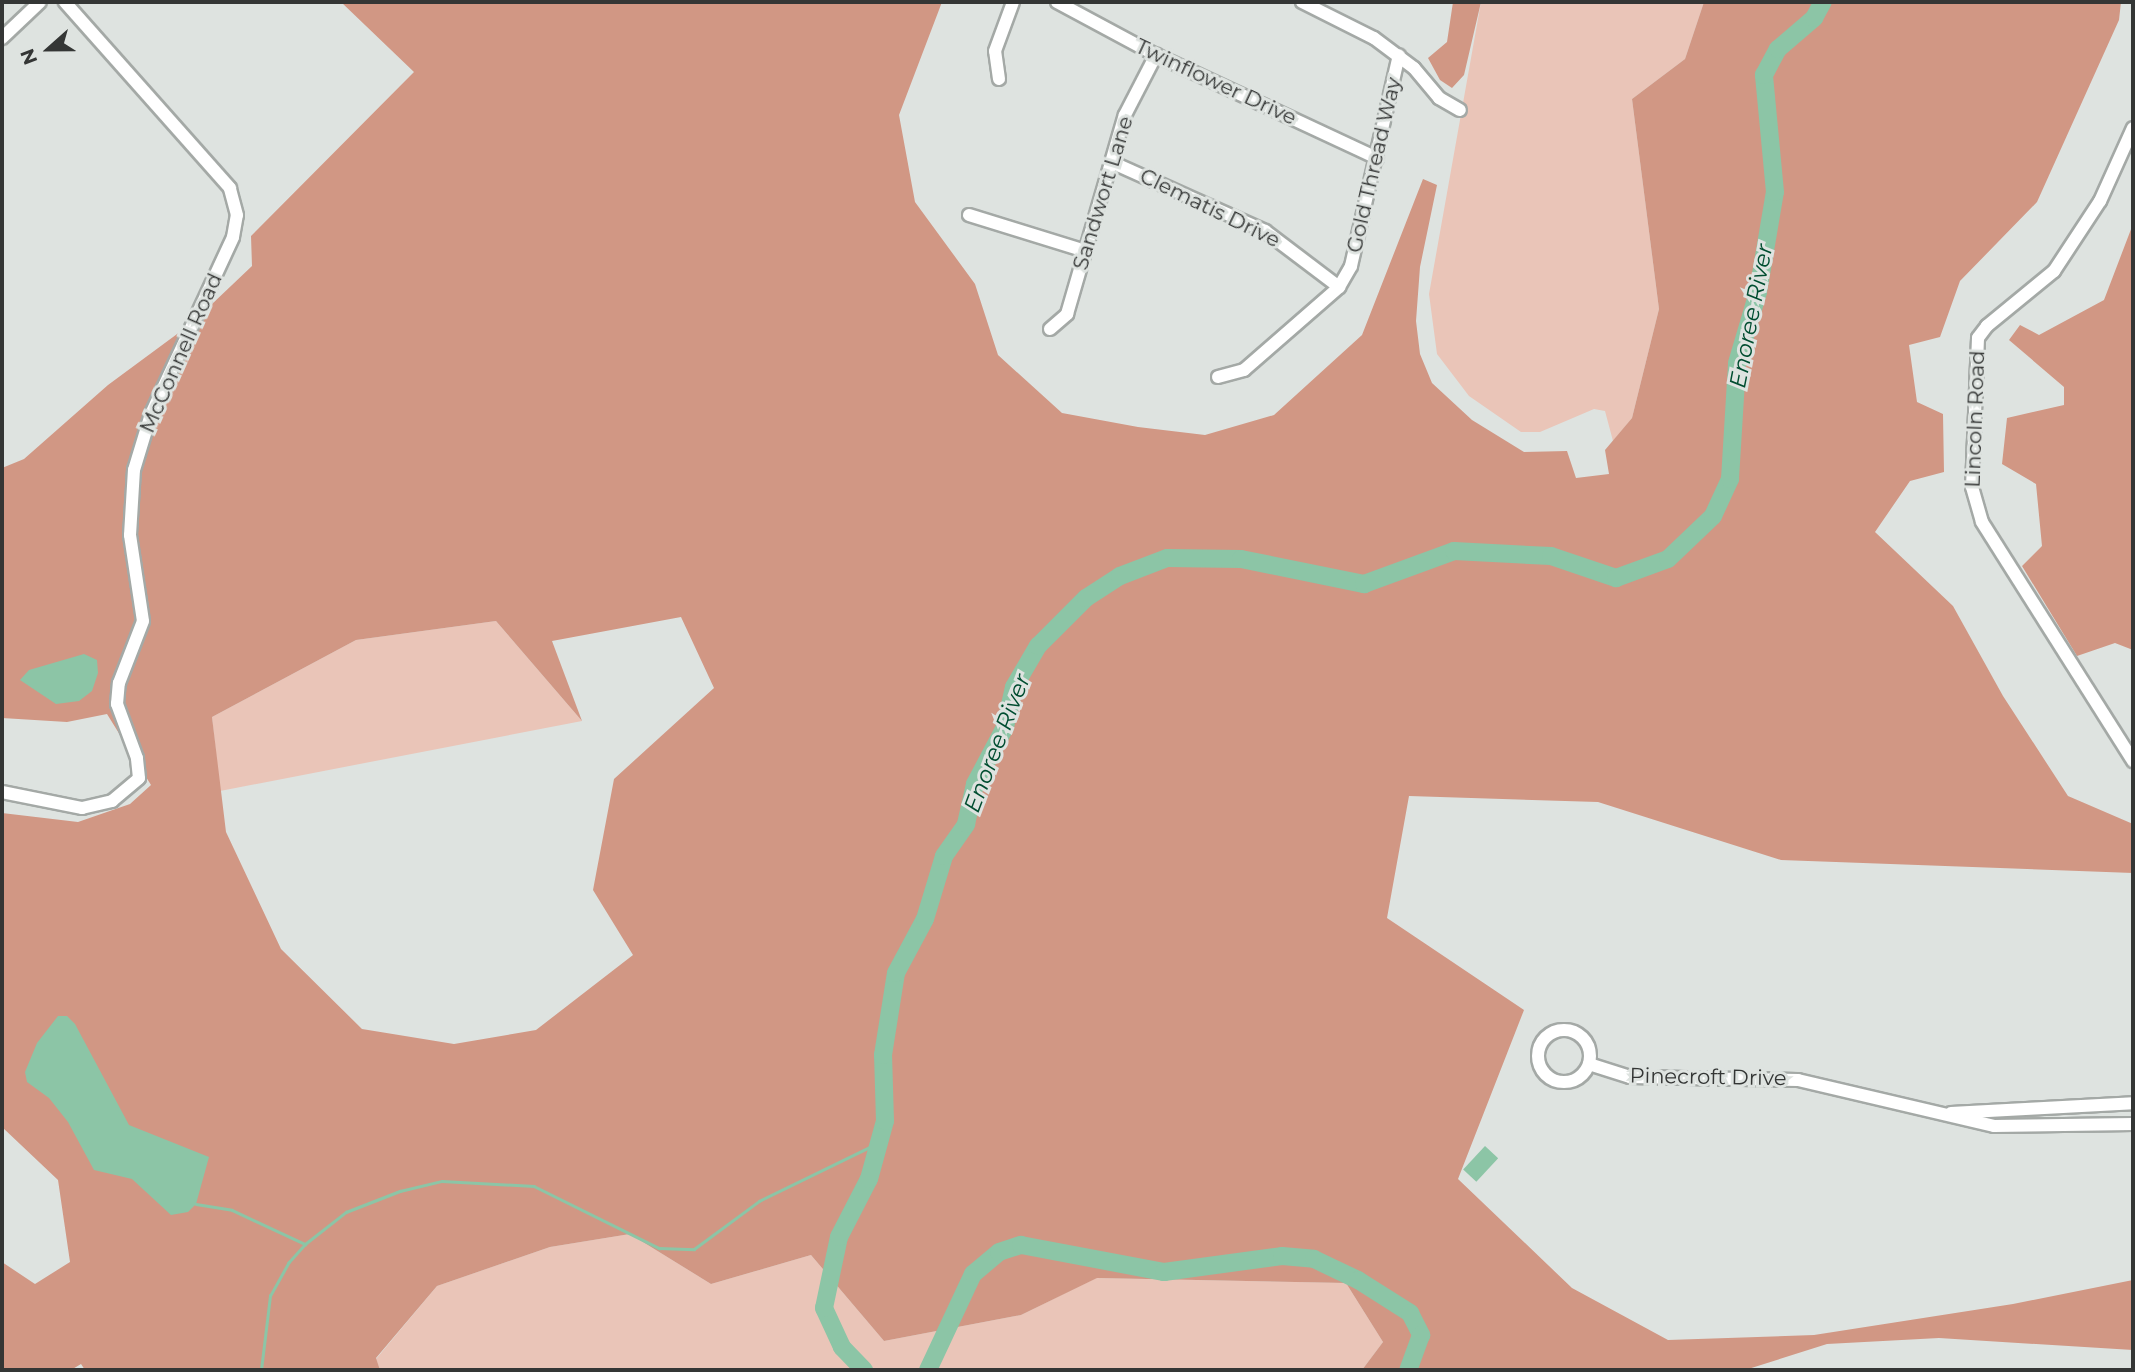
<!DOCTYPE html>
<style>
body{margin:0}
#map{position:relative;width:2135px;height:1372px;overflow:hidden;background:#dee3e0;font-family:Montserrat,sans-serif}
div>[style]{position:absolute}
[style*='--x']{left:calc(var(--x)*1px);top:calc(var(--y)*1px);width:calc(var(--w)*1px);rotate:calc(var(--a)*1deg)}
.green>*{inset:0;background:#eac5b8}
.forest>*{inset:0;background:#d19784}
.water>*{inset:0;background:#8cc5a6;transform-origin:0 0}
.stream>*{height:2.5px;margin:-1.25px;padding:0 1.25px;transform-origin:1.25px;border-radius:1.25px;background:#8cc5a6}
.river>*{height:18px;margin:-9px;padding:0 9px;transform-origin:9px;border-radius:9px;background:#8cc5a6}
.roads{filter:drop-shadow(2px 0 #a4a9a6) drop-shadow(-2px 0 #a4a9a6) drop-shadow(0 2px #a4a9a6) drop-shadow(0 -2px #a4a9a6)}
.minor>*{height:12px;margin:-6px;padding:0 6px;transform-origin:6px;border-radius:6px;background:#fff}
.minor>.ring{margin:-6px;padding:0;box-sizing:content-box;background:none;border:12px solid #fff;border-radius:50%}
span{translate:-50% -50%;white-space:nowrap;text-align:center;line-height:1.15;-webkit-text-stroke:6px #dee3e0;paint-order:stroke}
.street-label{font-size:21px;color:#343635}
.water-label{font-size:23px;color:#004d30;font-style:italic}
.frame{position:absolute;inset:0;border:4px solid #343635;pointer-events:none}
.north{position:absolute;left:14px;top:14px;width:70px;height:70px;-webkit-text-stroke:5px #dee3e0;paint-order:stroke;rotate:249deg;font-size:19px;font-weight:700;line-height:28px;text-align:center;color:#343635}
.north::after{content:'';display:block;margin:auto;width:24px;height:32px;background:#343635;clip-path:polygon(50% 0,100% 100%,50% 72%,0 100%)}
</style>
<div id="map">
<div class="green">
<div style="clip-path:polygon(1481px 2px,1704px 2px,1685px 59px,1632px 99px,1659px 309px,1632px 418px,1613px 441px,1605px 411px,1594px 409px,1540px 432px,1521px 432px,1469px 396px,1437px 354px,1429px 294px)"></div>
<div style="clip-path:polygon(496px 621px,582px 721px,220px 791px,212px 717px,356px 640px)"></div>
<div style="clip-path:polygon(630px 1234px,711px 1284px,811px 1255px,884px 1341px,1021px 1315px,1096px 1278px,1346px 1283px,1383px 1342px,1362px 1370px,380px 1370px,376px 1359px,437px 1286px,550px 1247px)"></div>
</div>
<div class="forest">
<div style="clip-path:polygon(evenodd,341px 2px,942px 2px,899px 115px,915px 202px,975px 284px,998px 355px,1062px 413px,1138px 427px,1205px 435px,1274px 415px,1362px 335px,1423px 179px,1437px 185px,1420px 267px,1416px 321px,1420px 354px,1432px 383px,1472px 420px,1524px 452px,1567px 451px,1576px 478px,1609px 474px,1605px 450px,1632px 418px,1659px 309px,1632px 99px,1685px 59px,1704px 2px,2121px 2px,2119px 20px,2037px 202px,1960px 281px,1940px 337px,1909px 345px,1917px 402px,1943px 414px,1944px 472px,1910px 481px,1875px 532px,1953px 606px,2003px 696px,2068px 796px,2133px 824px,2133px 873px,1781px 860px,1598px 802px,1409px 796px,1387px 918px,1524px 1010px,1458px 1179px,1572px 1288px,1668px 1340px,1814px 1335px,2013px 1304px,2133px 1280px,2133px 1350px,1939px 1338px,1827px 1344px,1745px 1370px,1362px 1370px,1383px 1342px,1346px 1283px,1097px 1278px,1021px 1315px,884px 1341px,811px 1255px,711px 1284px,630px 1234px,550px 1247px,437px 1286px,376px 1358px,380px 1370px,85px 1370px,81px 1364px,71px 1370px,2px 1370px,2px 1262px,35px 1284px,70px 1262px,58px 1180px,2px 1127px,2px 813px,78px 822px,130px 804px,151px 785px,107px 714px,67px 722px,2px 718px,2px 468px,24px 459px,108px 385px,192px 323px,252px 266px,251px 236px,414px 72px,341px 2px,681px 617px,714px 688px,614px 779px,593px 890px,633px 955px,536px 1030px,454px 1044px,362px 1029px,281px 949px,226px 832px,212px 717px,356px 640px,496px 621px,582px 721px,552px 641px,681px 617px)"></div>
<div style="clip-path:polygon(1453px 2px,1481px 2px,1464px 75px,1452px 88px,1440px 80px,1428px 58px,1447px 42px)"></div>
<div style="clip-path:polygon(2133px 224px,2133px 650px,2115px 643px,2077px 656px,2022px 566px,2042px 546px,2036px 484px,2002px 464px,2007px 418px,2064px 405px,2064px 387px,2009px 340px,2020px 325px,2039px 335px,2104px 300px)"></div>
</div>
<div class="water">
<div style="clip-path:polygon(84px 654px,97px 660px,98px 673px,92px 691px,79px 701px,56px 704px,20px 680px,29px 670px)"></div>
<div style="clip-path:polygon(58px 1016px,67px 1016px,75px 1024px,129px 1125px,209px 1157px,196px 1204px,188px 1212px,171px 1215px,132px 1179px,94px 1170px,68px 1122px,49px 1098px,27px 1082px,25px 1072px,37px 1043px)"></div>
<div style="left:1485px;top:1146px;width:18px;height:32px;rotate:43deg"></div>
</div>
<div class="stream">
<div style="--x:196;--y:1204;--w:36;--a:9"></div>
<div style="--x:232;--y:1210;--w:81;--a:25"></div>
<div style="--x:261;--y:1370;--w:75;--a:-83.1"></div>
<div style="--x:270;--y:1296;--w:38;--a:-61"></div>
<div style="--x:288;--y:1263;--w:25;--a:-48"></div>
<div style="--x:305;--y:1244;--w:52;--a:-38"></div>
<div style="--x:346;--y:1212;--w:58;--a:-21.3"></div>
<div style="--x:400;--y:1191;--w:43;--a:-13.4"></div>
<div style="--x:442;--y:1181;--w:92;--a:3.1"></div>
<div style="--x:534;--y:1186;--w:140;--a:26.4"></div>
<div style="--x:659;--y:1248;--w:35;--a:2"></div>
<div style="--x:694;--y:1249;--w:81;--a:-36.4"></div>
<div style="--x:759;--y:1201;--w:135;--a:-26"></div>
</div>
<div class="river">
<div style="--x:864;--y:1370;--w:32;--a:-134"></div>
<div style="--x:842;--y:1347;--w:43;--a:-114.8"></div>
<div style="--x:824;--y:1308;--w:73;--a:-78.1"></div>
<div style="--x:839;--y:1237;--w:65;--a:-62.7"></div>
<div style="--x:869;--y:1179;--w:60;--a:-74.6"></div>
<div style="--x:885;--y:1121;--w:66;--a:-91.7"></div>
<div style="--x:883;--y:1055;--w:83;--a:-81"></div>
<div style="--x:896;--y:973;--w:61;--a:-61.8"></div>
<div style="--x:925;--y:919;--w:66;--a:-73.2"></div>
<div style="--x:944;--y:856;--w:39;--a:-55"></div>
<div style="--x:966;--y:824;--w:41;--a:-77.3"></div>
<div style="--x:975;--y:784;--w:64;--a:-62.2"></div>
<div style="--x:1005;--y:727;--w:41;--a:-77.3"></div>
<div style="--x:1014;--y:687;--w:48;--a:-59.7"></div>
<div style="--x:1038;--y:646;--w:68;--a:-45"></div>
<div style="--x:1086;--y:598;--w:40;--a:-32.9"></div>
<div style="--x:1120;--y:576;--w:50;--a:-21"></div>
<div style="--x:1167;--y:558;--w:74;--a:0.8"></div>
<div style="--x:1241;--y:559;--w:126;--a:11.5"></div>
<div style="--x:1364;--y:584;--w:96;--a:-20.1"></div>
<div style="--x:1454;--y:551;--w:97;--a:3"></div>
<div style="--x:1551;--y:556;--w:69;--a:18.7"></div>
<div style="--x:1616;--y:578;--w:55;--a:-20.1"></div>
<div style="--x:1668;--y:559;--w:62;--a:-43.7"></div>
<div style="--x:1713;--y:516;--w:41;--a:-65.3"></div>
<div style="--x:1730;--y:479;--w:116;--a:-86.5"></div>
<div style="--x:1737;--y:363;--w:74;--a:-73.5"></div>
<div style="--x:1758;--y:292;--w:101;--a:-80.4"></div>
<div style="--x:1775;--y:192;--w:118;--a:-95.4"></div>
<div style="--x:1764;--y:75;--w:30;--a:-62"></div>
<div style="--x:1778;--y:49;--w:48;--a:-40.7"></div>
<div style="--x:1814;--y:18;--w:18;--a:-61"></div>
<div style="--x:928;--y:1370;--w:106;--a:-64.9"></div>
<div style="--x:973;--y:1274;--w:34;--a:-40"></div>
<div style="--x:999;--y:1252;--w:23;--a:-18"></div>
<div style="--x:1021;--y:1245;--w:146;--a:10.7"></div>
<div style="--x:1164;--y:1272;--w:119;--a:-7.7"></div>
<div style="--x:1282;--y:1256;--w:32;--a:5"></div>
<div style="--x:1314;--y:1259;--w:49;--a:25.5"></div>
<div style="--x:1358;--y:1280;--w:62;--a:32.4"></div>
<div style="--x:1410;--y:1313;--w:25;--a:63"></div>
<div style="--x:1421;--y:1335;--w:37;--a:110"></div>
</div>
<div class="roads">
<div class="minor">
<div style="--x:1057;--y:2;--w:112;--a:28.2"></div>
<div style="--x:1156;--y:55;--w:244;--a:25"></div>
<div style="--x:1302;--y:2;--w:80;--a:26.6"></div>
<div style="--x:1374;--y:38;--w:50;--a:36.9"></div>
<div style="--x:1414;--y:68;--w:39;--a:50"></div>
<div style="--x:1439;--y:98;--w:24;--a:30"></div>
<div style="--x:2;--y:38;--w:52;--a:-43.5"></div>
<div style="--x:999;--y:79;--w:28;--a:-98"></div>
<div style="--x:995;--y:51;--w:52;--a:-69.8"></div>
<div style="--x:2133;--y:128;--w:80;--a:114.3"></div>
<div style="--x:2100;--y:201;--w:84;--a:123.3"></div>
<div style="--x:2054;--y:271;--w:87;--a:140.6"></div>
<div style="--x:1987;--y:326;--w:15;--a:127"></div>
<div style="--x:1978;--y:338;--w:149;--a:92.3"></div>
<div style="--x:1972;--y:487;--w:36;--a:74"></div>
<div style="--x:1982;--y:522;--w:283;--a:57.7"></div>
<div style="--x:1111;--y:162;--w:169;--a:24.1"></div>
<div style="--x:1265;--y:231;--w:93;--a:37.1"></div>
<div style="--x:969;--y:215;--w:121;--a:17.2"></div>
<div style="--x:1050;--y:329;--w:23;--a:-41"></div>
<div style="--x:1067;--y:314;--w:207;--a:-73.8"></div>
<div style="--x:1125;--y:115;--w:68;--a:-62.7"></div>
<div style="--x:1218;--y:377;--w:27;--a:-15"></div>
<div style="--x:1244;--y:370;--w:126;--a:-41.1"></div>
<div style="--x:1339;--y:287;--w:24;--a:-60"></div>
<div style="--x:1351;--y:266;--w:216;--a:-77.2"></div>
<div style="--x:2;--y:792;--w:82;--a:11.3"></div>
<div style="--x:82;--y:808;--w:31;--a:-13"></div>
<div style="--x:112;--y:801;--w:35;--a:-40"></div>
<div style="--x:139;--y:778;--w:20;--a:-96"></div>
<div style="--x:137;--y:758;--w:58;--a:-110.3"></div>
<div style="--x:117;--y:704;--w:21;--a:-85"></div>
<div style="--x:119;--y:683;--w:66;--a:-68.8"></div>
<div style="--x:143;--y:621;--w:87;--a:-98.6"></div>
<div style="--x:130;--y:535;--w:65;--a:-86.5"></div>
<div style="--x:134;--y:470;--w:59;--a:-73.1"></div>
<div style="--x:151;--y:414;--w:195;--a:-65.1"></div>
<div style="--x:233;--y:237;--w:22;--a:-80"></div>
<div style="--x:237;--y:215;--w:28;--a:-105"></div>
<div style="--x:230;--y:188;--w:249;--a:-131.6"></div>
<div class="ring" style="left:1538px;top:1030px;width:40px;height:40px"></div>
<div style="--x:1589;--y:1064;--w:43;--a:17.6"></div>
<div style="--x:1630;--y:1077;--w:168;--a:1"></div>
<div style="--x:1798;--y:1080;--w:201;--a:13.2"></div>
<div style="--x:1994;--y:1126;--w:139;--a:-0.8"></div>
<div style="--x:1951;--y:1113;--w:182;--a:-3.1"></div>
</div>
</div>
<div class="street-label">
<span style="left:1216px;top:82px;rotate:25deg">Twinflower Drive</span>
<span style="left:1374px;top:165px;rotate:-77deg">Gold Thread Way</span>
<span style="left:1103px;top:193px;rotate:-73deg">Sandwort Lane</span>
<span style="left:1210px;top:208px;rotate:26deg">Clematis Drive</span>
<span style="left:181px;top:353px;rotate:-66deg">McConnell Road</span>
<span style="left:1975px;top:419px;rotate:-88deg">Lincoln Road</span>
<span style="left:1708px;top:1077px;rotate:1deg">Pinecroft Drive</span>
</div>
<div class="water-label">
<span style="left:1751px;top:316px;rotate:-79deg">Enoree River</span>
<span style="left:997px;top:743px;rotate:-69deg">Enoree River</span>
</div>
<div class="frame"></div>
<div class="north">N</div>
</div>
